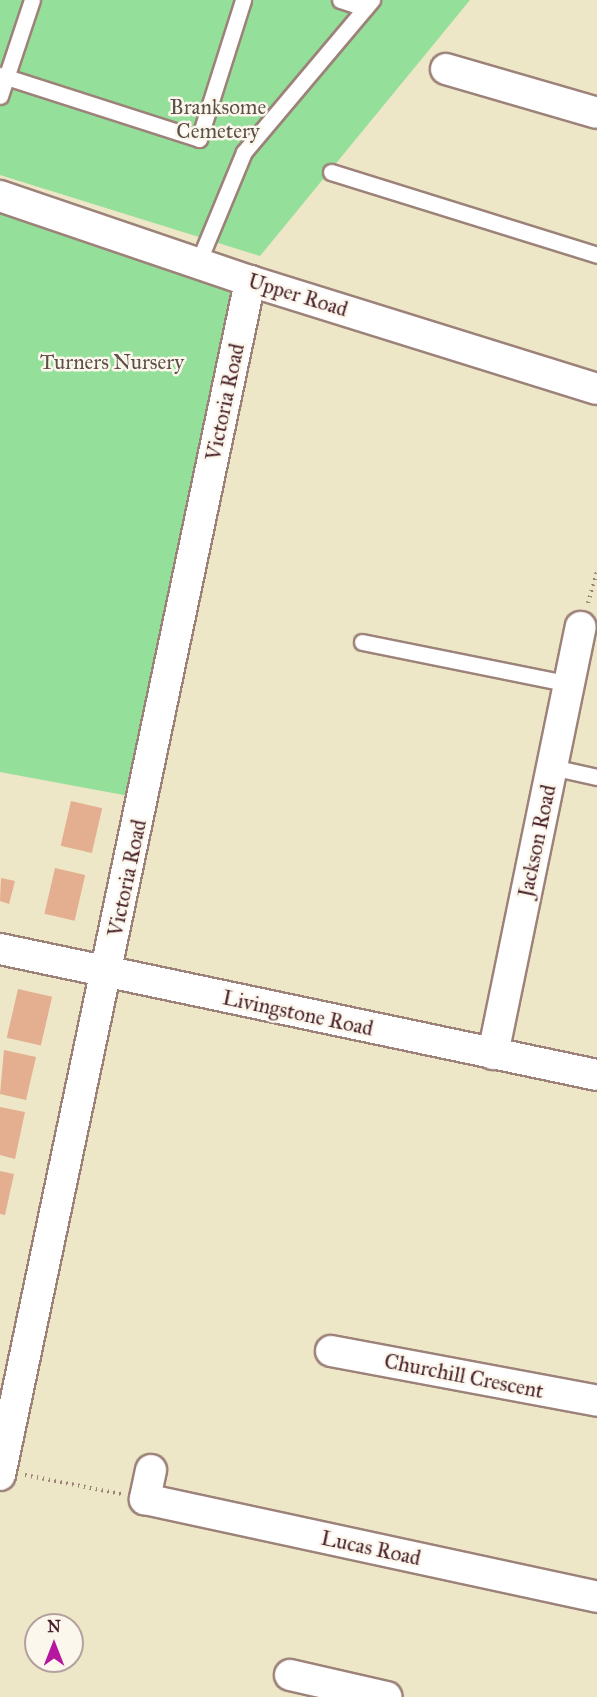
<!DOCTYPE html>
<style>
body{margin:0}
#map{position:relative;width:597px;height:1697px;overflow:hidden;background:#ede6c7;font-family:"IM FELL Great Primer",serif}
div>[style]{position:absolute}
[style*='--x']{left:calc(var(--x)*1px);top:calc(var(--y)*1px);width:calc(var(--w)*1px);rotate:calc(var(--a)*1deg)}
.green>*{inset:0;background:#94df9a}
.building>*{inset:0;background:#e3af90;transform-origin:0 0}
.path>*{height:4px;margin-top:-2px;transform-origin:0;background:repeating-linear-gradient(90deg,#9c8279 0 1.5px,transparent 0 6px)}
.roads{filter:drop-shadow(2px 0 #9c8279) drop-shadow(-2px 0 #9c8279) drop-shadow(0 2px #9c8279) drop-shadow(0 -2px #9c8279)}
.lane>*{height:15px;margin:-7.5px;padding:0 7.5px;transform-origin:7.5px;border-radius:7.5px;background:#fff}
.street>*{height:30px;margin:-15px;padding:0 15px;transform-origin:15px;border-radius:15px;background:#fff}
span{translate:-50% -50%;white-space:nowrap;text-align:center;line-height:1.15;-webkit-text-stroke:5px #fbf7ec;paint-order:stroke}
.park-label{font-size:21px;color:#5c4f47}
.street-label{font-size:21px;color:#4a1f2b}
.north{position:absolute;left:24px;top:1613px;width:60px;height:60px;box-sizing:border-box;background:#fbf7ec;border:2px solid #b4a19f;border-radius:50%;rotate:0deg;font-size:16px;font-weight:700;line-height:24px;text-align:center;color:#4a1f2b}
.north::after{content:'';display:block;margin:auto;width:21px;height:27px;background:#b5179e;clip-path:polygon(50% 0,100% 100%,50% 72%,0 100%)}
</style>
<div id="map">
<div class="green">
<div style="clip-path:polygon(0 0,470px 0,260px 256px,0 175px)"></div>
<div style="clip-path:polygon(0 207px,243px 286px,129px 796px,0 772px)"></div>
</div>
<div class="building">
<div style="left:71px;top:801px;width:32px;height:46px;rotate:13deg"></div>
<div style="left:55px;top:868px;width:31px;height:47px;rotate:13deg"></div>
<div style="clip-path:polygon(1px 878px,15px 881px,9px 904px,0 901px)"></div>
<div style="left:18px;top:989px;width:35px;height:50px;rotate:13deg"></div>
<div style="clip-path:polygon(4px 1050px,36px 1057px,26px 1100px,0 1094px)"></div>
<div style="clip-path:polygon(0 1107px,25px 1112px,15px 1159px,0 1155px)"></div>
<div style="clip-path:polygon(0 1171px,14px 1174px,5px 1215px,0 1214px)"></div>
</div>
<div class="path">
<div style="--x:588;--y:603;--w:32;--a:-74"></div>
<div style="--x:25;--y:1475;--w:98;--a:11.2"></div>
</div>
<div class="roads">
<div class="lane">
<div style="--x:340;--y:0;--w:26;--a:18"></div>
<div style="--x:0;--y:75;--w:209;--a:17.8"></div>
<div style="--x:199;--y:139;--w:146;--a:-72.4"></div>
<div style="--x:0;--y:96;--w:101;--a:-71.6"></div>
<div style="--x:331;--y:172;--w:279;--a:17.3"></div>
<div style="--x:198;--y:263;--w:120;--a:-67.5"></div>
<div style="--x:244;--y:152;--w:199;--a:-49.9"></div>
<div style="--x:362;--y:642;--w:212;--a:11.4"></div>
<div style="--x:552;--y:767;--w:46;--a:12.5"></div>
</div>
<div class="street">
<div style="--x:446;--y:69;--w:157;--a:16.2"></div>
<div style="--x:0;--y:196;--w:264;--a:18.8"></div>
<div style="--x:250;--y:281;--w:363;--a:17.3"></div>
<div style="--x:0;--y:949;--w:610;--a:11.92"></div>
<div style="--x:493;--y:1054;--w:436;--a:-78.4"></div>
<div style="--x:331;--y:1351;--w:271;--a:10.6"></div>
<div style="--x:151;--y:1470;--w:30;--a:102"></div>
<div style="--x:145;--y:1499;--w:463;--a:12.2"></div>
<div style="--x:0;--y:1475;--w:1220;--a:-78.17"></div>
<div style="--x:290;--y:1675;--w:99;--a:12.8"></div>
</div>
</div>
<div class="park-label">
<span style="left:218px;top:119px">Branksome<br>Cemetery</span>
<span style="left:112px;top:362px">Turners Nursery</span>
</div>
<div class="street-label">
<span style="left:298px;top:295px;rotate:17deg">Upper Road</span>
<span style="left:225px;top:402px;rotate:-78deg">Victoria Road</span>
<span style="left:537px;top:841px;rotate:-78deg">Jackson Road</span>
<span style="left:127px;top:878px;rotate:-78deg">Victoria Road</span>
<span style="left:298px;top:1013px;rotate:12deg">Livingstone Road</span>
<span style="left:464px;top:1376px;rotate:11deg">Churchill Crescent</span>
<span style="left:371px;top:1548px;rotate:12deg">Lucas Road</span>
</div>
<div class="north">N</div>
</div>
